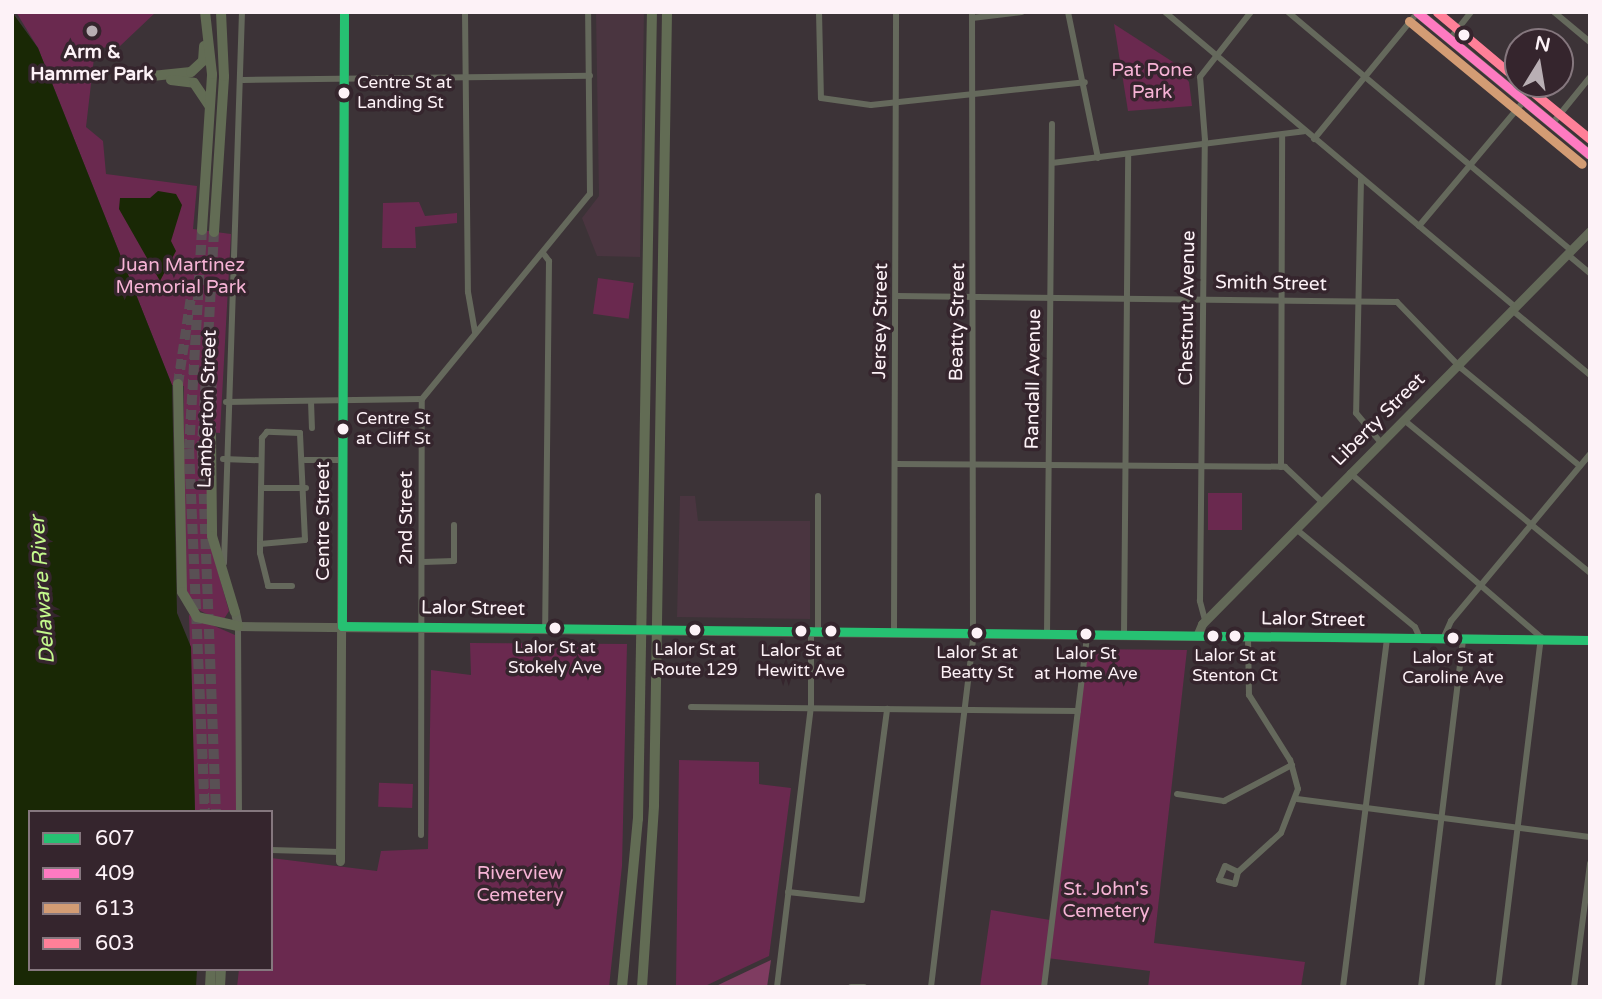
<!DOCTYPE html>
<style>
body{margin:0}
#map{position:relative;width:1602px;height:999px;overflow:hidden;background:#3c3337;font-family:"Varela Round",sans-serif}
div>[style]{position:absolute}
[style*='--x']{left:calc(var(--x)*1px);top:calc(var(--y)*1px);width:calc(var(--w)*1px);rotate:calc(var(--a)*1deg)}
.built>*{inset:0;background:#4a3540}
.green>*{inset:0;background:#6a294f;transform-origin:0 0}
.forest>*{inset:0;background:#7f3c61}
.water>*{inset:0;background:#192805}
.highway-tunnel>*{height:10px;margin-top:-5px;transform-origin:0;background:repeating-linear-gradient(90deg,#595054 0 10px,transparent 0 15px)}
.street>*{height:6px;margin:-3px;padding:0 3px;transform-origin:3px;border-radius:3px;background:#65695c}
.secondary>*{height:9px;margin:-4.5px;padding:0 4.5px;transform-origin:4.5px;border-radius:4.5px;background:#636958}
.primary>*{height:10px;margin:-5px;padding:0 5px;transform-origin:5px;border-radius:5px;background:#5e6851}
.highway>*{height:10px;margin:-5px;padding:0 5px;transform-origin:5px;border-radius:5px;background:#626c54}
.bus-1>*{height:9px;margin:-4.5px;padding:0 4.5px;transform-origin:4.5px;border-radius:4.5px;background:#26c172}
.bus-2>*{height:9px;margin:-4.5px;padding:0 4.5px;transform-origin:4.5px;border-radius:4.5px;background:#fe7ac1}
.bus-3>*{height:9px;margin:-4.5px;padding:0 4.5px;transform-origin:4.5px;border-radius:4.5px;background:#d39c74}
.bus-4>*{height:9px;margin:-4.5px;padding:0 4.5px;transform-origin:4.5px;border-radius:4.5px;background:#ff8098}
.dots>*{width:19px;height:19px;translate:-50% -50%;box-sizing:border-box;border:4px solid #35252d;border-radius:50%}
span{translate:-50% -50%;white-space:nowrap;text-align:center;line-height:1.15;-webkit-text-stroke:7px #35252d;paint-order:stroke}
.bus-label{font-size:17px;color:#fdf2f7}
.left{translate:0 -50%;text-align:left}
.poi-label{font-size:19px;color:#fdf2f7;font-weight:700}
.park-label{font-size:19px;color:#f6b3d5}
.street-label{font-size:19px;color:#fdf2f7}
.water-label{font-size:21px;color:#c3f88c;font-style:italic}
.frame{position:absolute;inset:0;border:14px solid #fdf2f7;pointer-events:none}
.legend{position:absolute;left:28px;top:810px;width:245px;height:161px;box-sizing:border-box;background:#35252d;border:2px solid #85777e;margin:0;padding:9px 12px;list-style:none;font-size:21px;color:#fdf2f7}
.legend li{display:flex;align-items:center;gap:14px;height:35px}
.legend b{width:35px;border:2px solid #85777e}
.north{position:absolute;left:1504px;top:28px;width:70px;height:70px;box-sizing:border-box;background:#35252d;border:2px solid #85777e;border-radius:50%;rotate:11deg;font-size:19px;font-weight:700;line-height:28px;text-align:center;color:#fdf2f7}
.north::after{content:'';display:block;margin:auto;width:24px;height:32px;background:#b9afb4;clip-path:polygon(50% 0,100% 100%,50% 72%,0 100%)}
</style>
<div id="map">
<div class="built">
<div style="clip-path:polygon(596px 12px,644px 12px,640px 257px,597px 256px,582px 218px,599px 196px)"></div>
<div style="clip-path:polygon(680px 496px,695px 496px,698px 521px,810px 521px,810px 619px,677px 617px)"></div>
</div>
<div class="green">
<div style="clip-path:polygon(16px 12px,156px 12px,119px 47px,74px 49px,94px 58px,86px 127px,103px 141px,106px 174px,197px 186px,193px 229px,231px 234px,220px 433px,208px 432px,211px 547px,229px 611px,222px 622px,193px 607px,182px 577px,184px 386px,172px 385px,38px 48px)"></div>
<div style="clip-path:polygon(1114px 24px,1173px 62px,1189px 82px,1192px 106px,1128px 111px)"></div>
<div style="clip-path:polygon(419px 202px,425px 216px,457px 213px,457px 223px,415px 227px,416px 248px,382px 248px,383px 203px)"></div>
<div style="left:598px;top:278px;width:36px;height:36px;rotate:8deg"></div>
<div style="left:1208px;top:493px;width:34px;height:37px"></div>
<div style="clip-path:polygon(189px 615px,235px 635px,239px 812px,195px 812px)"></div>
<div style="clip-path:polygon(470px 643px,627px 644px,622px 866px,609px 987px,237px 987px,239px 969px,271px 969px,271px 858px,377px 871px,381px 851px,428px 849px,431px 670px,471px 675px)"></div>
<div style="clip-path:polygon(1085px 649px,1187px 650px,1154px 943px,1305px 962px,1301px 987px,1148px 987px,1150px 971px,1047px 958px,1042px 987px,980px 987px,991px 910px,1050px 920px)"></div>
<div style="clip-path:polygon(679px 760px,759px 762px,759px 784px,791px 788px,769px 956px,703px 987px,676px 987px)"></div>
<div style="left:413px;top:784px;width:24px;height:34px;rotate:92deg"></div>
</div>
<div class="forest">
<div style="clip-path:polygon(771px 960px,767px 987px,714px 987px)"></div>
</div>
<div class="water">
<div style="clip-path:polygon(12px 12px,38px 48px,172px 385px,177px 613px,191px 647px,195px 812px,30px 812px,30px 969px,197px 969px,196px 987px,12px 987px)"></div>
<div style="clip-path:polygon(158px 191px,176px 194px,182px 205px,171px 241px,176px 251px,160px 281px,119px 209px,120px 198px,150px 198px)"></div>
</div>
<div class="highway-tunnel">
<div style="--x:202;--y:230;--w:219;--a:93.4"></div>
<div style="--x:189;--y:449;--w:363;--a:87.5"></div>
<div style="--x:214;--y:232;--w:217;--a:93.2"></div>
<div style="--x:202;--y:449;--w:363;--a:87.8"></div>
<div style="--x:178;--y:384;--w:101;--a:-81.5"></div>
<div style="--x:211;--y:433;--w:86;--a:-89.3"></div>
</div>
<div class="street">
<div style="--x:465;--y:12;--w:280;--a:89.4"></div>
<div style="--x:468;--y:292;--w:41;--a:80.1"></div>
<div style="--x:819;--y:12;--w:86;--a:88.7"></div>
<div style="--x:821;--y:98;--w:50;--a:8"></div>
<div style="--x:871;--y:105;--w:215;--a:-6.1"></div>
<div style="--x:1068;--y:12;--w:149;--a:78.4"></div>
<div style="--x:1165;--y:12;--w:458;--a:40.1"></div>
<div style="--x:1288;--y:12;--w:370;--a:40.1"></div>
<div style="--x:1554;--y:12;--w:47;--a:39.8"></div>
<div style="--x:972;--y:18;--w:50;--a:-6.8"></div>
<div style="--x:1450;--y:39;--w:34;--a:-52"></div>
<div style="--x:243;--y:80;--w:347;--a:-0.7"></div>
<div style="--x:1552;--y:124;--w:60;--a:-51"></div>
<div style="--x:1314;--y:139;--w:164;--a:-50.7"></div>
<div style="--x:1052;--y:163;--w:254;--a:-7.2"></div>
<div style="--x:1361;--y:179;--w:234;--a:91.2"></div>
<div style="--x:1356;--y:413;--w:39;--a:50"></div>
<div style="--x:1419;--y:226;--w:163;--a:-50"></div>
<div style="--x:543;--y:253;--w:10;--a:53"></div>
<div style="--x:549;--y:261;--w:366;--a:90.6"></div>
<div style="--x:1567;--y:254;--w:30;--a:40"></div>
<div style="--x:897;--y:296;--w:500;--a:0.69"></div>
<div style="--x:1397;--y:302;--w:92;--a:45.9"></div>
<div style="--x:1461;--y:368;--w:154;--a:39.5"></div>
<div style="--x:1512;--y:310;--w:102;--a:39.8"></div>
<div style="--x:311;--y:401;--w:27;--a:88"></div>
<div style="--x:226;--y:402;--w:196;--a:-0.9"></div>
<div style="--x:1404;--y:420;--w:241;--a:39.4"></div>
<div style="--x:223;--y:459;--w:38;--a:2"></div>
<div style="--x:305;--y:460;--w:37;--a:0"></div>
<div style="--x:895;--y:464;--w:390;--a:0.4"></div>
<div style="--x:1285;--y:467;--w:51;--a:43.4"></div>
<div style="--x:1281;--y:467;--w:330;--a:-89.8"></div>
<div style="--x:1350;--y:473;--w:252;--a:40.7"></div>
<div style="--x:1541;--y:637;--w:353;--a:97"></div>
<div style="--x:261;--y:488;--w:45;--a:0"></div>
<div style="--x:818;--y:496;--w:133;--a:90"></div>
<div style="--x:1296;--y:529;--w:154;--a:39.5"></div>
<div style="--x:1415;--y:627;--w:12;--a:66"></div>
<div style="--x:260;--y:544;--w:45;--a:-5.1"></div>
<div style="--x:305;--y:540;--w:107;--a:-92.7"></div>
<div style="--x:300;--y:433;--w:33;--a:-178"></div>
<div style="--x:267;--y:432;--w:8;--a:130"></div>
<div style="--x:262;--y:438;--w:106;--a:91.1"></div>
<div style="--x:260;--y:544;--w:9;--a:90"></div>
<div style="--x:260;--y:553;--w:34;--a:76"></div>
<div style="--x:268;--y:586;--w:24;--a:0"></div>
<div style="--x:423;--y:562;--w:31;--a:-2"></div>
<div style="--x:454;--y:561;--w:36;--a:-90"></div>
<div style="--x:224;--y:563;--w:551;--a:-88.13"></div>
<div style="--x:1205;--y:620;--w:20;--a:-105"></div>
<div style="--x:1200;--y:601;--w:461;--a:-89.4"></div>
<div style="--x:1205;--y:140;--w:63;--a:-94.5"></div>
<div style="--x:1200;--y:77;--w:83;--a:-51.9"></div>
<div style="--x:238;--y:626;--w:186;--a:89.7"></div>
<div style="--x:894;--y:631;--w:619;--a:-89.81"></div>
<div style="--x:1047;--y:635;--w:511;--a:-89.44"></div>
<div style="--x:1124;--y:635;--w:480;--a:-89.5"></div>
<div style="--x:1443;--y:639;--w:20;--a:-66"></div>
<div style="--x:1451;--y:621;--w:217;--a:-50.2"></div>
<div style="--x:691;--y:707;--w:387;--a:0.6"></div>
<div style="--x:1177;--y:794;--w:48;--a:8.5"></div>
<div style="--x:1224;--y:801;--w:77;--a:-27.9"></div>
<div style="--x:1297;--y:799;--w:295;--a:7.4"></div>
<div style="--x:421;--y:835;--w:436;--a:-89.9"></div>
<div style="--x:422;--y:399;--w:265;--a:-50.7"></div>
<div style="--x:590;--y:194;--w:182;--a:-90.6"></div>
<div style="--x:271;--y:850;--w:69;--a:1.7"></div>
<div style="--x:1238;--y:872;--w:14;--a:-155"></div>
<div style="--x:1225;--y:866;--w:15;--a:113"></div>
<div style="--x:1219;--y:880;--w:16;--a:14"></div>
<div style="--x:1235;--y:884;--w:12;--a:-76"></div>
<div style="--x:1238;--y:872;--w:58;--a:-42.2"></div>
<div style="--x:1281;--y:833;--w:47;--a:-68.9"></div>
<div style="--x:1298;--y:789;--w:30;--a:-105"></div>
<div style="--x:1290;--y:760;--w:77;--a:-122.2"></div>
<div style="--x:1249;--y:695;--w:59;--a:-91"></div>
<div style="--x:788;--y:892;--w:74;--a:6.2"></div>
<div style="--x:862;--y:900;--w:193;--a:-82.5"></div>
<div style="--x:777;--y:987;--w:281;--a:-83.1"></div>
<div style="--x:811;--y:708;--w:78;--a:-90"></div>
<div style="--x:851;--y:987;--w:13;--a:0"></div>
<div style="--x:931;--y:987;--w:351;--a:-83.1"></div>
<div style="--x:973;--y:639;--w:627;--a:-90.09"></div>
<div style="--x:1044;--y:987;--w:355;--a:-83"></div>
<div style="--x:1343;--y:987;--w:352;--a:-82.8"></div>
<div style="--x:1421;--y:987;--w:351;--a:-83.1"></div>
<div style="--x:1574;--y:987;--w:125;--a:-82.6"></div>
</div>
<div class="secondary">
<div style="--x:235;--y:612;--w:14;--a:78"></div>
<div style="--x:238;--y:626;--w:1352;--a:0.59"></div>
<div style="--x:1197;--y:636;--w:13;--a:-67"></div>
<div style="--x:1202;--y:624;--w:552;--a:-45.37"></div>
<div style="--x:340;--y:861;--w:849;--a:-89.73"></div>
</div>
<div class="primary">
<div style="--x:1417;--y:12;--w:224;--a:39.6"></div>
</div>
<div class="highway">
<div style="--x:152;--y:76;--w:39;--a:-6"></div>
<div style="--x:191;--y:72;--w:16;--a:-43"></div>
<div style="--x:203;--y:61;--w:15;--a:-86"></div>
<div style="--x:171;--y:80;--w:23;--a:7"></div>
<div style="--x:194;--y:83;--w:27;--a:56"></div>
<div style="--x:202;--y:230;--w:156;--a:-86.3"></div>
<div style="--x:212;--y:74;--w:62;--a:-96.4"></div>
<div style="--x:214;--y:232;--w:156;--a:-86.3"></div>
<div style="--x:224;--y:76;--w:64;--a:-92.7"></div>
<div style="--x:178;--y:384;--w:208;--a:88.9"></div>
<div style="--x:182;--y:592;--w:29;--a:59"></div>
<div style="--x:197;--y:617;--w:42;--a:12.4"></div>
<div style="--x:211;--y:433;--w:103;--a:89.4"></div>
<div style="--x:212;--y:536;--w:79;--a:73.2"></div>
<div style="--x:210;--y:987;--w:18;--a:-87"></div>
<div style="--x:220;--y:987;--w:18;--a:-87"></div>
<div style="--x:622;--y:987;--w:169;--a:-84.6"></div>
<div style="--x:638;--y:819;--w:807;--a:-89.01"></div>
<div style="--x:642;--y:987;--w:182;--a:-86.2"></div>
<div style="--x:654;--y:805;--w:793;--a:-89.06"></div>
</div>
<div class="bus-1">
<div style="--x:344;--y:12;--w:614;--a:90.19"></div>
<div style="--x:342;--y:626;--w:1248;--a:0.64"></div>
</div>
<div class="bus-2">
<div style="--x:1417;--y:12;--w:224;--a:39.6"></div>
</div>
<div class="bus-3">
<div style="--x:1409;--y:21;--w:224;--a:39.6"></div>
</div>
<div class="bus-4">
<div style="--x:1437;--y:12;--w:106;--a:40"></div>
<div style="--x:1523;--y:84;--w:87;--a:39.4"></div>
</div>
<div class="dots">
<div style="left:92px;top:31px;background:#b9afb4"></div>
<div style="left:1464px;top:35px;background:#fdf2f7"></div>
<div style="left:344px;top:93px;background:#fdf2f7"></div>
<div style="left:343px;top:429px;background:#fdf2f7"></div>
<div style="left:555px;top:628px;background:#fdf2f7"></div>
<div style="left:695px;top:630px;background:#fdf2f7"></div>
<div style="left:801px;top:631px;background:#fdf2f7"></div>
<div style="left:831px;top:631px;background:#fdf2f7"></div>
<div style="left:977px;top:633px;background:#fdf2f7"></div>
<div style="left:1086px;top:634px;background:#fdf2f7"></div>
<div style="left:1213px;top:636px;background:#fdf2f7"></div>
<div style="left:1235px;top:636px;background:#fdf2f7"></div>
<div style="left:1453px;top:638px;background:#fdf2f7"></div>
</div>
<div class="bus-label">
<span class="left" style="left:357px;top:93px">Centre St at<br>Landing St</span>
<span class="left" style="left:356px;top:429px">Centre St<br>at Cliff St</span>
<span style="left:555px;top:658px">Lalor St at<br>Stokely Ave</span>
<span style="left:695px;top:660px">Lalor St at<br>Route 129</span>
<span style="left:801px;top:661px">Lalor St at<br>Hewitt Ave</span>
<span style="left:977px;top:663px">Lalor St at<br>Beatty St</span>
<span style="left:1086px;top:664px">Lalor St<br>at Home Ave</span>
<span style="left:1235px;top:666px">Lalor St at<br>Stenton Ct</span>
<span style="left:1453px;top:668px">Lalor St at<br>Caroline Ave</span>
</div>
<div class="poi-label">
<span style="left:92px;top:64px">Arm &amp;<br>Hammer Park</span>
</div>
<div class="park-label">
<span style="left:1152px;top:82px">Pat Pone<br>Park</span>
<span style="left:181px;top:277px">Juan Martinez<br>Memorial Park</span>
<span style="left:520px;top:885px">Riverview<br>Cemetery</span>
<span style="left:1106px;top:901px">St. John's<br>Cemetery</span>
</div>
<div class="street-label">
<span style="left:1271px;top:284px;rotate:1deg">Smith Street</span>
<span style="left:1188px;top:308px;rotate:-89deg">Chestnut Avenue</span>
<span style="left:881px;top:321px;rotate:-89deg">Jersey Street</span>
<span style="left:958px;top:322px;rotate:-89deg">Beatty Street</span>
<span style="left:1034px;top:379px;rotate:-89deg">Randall Avenue</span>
<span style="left:208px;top:409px;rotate:-88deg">Lamberton Street</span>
<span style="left:1379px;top:420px;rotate:-45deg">Liberty Street</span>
<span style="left:407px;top:518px;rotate:-90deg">2nd Street</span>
<span style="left:324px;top:521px;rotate:-90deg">Centre Street</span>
<span style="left:473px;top:609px;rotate:1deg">Lalor Street</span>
<span style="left:1313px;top:620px;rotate:1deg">Lalor Street</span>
</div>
<div class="water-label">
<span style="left:43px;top:590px;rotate:-94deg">Delaware River</span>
</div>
<div class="frame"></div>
<ul class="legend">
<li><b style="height:9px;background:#26c172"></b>607</li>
<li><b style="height:9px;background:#fe7ac1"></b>409</li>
<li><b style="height:9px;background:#d39c74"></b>613</li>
<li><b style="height:9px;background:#ff8098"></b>603</li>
</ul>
<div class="north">N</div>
</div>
